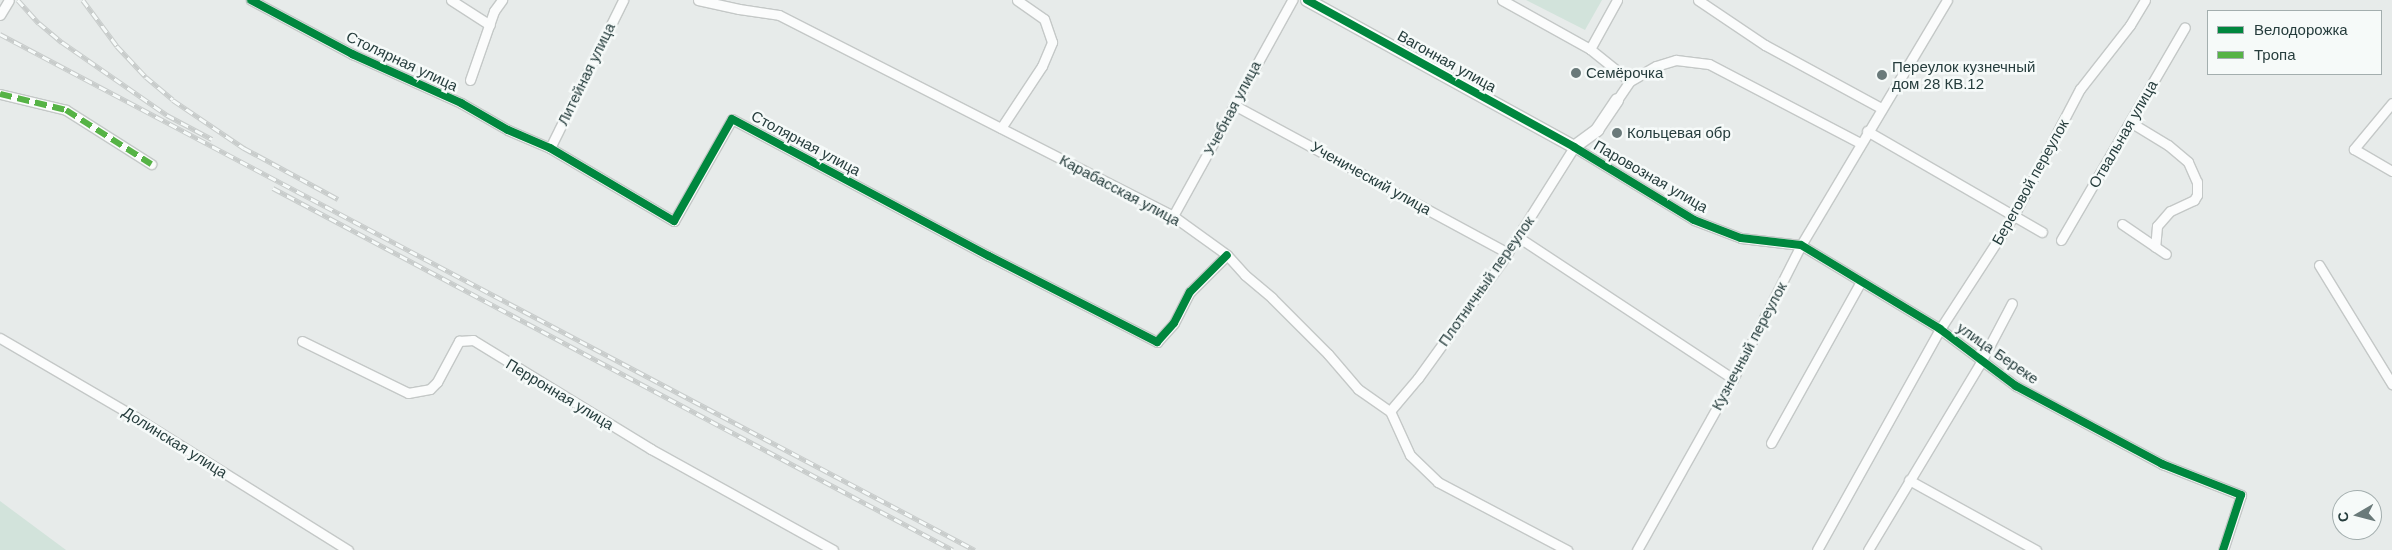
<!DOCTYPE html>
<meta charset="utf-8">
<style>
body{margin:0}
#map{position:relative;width:2392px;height:550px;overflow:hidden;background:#e7ebea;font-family:Helvetica,sans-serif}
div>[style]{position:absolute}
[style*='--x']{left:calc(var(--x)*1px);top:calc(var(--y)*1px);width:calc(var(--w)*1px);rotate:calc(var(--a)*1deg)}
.green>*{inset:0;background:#d2e3db}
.roads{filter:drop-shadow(1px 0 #c4c8c7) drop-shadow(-1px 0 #c4c8c7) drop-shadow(0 1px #c4c8c7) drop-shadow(0 -1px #c4c8c7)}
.street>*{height:9px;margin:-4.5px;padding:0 4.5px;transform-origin:4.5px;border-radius:4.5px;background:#fbfcfc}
.secondary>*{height:12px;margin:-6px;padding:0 6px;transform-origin:6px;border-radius:6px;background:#fbfcfc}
.rail>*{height:4.5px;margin-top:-2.25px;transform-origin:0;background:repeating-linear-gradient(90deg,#f6faf9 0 8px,#c8cccb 0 16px);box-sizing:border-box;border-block:1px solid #c8cccb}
.quiet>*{height:6px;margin-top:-3px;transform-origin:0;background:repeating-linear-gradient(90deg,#56b346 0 12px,transparent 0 18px)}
.cycleway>*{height:8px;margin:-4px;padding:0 4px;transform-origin:4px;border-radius:4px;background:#00873e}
.dots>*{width:14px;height:14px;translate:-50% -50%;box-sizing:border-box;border:2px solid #f6faf9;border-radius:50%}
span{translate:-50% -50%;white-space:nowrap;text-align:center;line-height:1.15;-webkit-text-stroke:5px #f6faf9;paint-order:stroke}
.street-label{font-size:15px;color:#263d3d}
.poi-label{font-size:15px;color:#263d3d}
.left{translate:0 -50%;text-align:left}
.legend{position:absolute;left:2207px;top:10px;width:175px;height:65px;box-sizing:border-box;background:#f6faf9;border:1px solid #a3aeae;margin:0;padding:6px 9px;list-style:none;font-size:15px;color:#263d3d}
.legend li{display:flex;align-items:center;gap:10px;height:25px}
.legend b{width:25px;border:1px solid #a3aeae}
.north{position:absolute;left:2332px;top:490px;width:50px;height:50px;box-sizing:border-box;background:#f6faf9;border:1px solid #a3aeae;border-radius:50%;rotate:262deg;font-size:14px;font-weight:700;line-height:20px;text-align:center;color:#263d3d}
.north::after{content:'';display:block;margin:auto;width:18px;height:22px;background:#6a7a7a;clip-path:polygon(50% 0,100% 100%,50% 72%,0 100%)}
</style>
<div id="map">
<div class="green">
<div style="clip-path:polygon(1526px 0,1602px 0,1585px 30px)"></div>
<div style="clip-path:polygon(0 501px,66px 550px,0 550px)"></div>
</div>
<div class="roads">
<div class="street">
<div style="--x:251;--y:0;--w:115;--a:28.1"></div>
<div style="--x:352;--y:54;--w:120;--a:24.2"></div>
<div style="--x:461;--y:103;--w:54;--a:29.9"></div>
<div style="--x:508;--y:130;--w:46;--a:23.2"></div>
<div style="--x:550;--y:148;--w:144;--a:30.5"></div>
<div style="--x:674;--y:221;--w:117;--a:-60.4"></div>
<div style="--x:732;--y:119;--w:291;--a:28.1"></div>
<div style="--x:989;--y:256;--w:189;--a:27.1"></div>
<div style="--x:1157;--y:342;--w:25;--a:-48"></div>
<div style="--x:1174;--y:323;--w:35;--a:-63"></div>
<div style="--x:1190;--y:292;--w:52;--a:-45"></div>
<div style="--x:451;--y:0;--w:46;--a:32.7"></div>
<div style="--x:698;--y:0;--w:42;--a:12.4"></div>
<div style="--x:739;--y:9;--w:40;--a:8.5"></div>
<div style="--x:779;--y:15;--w:442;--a:27"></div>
<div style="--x:1173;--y:216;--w:67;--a:35.8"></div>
<div style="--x:1227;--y:255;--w:27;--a:48"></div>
<div style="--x:1245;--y:275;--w:35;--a:40"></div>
<div style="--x:1272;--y:298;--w:79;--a:45"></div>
<div style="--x:1328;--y:354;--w:46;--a:49.4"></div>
<div style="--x:1358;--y:389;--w:39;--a:35"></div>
<div style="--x:1390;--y:411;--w:48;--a:65.6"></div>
<div style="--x:1410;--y:455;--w:39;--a:44"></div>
<div style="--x:1438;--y:482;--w:146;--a:27.8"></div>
<div style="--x:1502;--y:0;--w:101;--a:29.1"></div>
<div style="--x:1590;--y:49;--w:51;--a:38.7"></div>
<div style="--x:1698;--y:0;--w:81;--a:33.9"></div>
<div style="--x:1765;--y:45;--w:132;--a:28.5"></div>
<div style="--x:0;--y:15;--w:17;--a:-59"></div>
<div style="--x:1590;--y:49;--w:56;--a:-61.1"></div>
<div style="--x:470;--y:80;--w:73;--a:-70.8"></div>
<div style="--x:494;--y:11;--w:14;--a:-54"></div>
<div style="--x:0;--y:94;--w:68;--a:13.6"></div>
<div style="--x:66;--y:110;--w:101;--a:32.4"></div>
<div style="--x:1617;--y:100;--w:23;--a:-56"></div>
<div style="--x:1630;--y:81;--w:30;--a:-30"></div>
<div style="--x:1656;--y:66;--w:21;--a:-17"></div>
<div style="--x:1676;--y:60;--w:33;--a:7"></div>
<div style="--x:1709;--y:64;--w:170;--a:27.6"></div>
<div style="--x:2392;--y:103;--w:60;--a:129.6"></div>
<div style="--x:2354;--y:149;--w:44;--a:30.1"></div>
<div style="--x:1234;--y:105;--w:311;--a:28.4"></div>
<div style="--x:2130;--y:122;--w:44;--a:31.2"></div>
<div style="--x:2168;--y:145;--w:26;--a:40"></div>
<div style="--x:2188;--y:162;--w:22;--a:66"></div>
<div style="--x:2197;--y:182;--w:13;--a:90"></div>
<div style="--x:2197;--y:195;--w:6;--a:121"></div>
<div style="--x:2194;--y:200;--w:26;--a:155"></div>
<div style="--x:2170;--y:211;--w:20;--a:131"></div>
<div style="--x:2157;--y:226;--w:21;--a:95"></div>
<div style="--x:1001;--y:128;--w:74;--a:-56.5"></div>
<div style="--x:1042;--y:66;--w:26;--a:-67"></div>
<div style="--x:1052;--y:42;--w:24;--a:-109"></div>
<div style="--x:1044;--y:19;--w:33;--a:-145"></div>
<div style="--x:1867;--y:131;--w:202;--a:30"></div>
<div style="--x:550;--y:148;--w:165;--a:-63.7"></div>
<div style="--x:1173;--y:216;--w:247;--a:-61.1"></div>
<div style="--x:2122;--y:224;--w:53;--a:34.3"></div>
<div style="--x:1518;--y:237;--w:258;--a:33.4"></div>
<div style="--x:2061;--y:240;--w:246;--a:-59.8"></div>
<div style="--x:2319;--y:265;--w:140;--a:58.5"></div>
<div style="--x:0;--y:338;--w:156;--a:30.3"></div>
<div style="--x:135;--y:417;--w:251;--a:32"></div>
<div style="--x:302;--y:341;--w:118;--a:26.1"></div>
<div style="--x:408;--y:393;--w:22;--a:-10"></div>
<div style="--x:430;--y:389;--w:10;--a:-45"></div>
<div style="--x:437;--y:382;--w:47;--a:-61.8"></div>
<div style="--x:459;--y:341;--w:14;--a:-4"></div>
<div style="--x:473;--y:340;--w:209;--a:31.5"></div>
<div style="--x:651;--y:449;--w:208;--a:29"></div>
<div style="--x:1390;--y:411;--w:43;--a:-49.7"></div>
<div style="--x:1418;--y:378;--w:142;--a:-54.2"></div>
<div style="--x:1501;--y:263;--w:137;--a:-57.8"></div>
<div style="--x:1574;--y:147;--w:140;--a:31.3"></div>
<div style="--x:1694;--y:220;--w:50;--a:21"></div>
<div style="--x:1741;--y:238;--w:60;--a:6.7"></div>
<div style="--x:1801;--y:245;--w:162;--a:31.1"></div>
<div style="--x:1940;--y:329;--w:95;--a:36.9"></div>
<div style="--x:2016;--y:386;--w:166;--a:28.1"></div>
<div style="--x:2162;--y:464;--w:85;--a:21.4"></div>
<div style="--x:2241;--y:495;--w:58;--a:108.1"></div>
<div style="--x:1771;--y:443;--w:185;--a:-60.9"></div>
<div style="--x:1909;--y:480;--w:145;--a:28.9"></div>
<div style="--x:1637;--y:550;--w:196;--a:-60.7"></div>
<div style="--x:1733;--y:379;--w:150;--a:-63.1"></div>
<div style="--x:1801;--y:245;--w:285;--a:-59.2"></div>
<div style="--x:1817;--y:550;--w:253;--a:-60.9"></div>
<div style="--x:1940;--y:329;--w:136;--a:-57"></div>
<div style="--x:2014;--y:215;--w:142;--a:-62.4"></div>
<div style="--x:2080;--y:89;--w:81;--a:-52"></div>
<div style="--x:2130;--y:25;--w:29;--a:-59"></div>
<div style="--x:1868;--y:550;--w:222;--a:-59"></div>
<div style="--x:1982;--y:360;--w:64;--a:-62.2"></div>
</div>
<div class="secondary">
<div style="--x:1307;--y:0;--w:305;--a:28.8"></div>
<div style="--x:1574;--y:147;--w:29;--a:-36"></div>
<div style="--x:1597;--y:130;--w:36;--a:-56"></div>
</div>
</div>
<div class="rail">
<div style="--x:18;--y:0;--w:31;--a:48"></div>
<div style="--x:39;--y:23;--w:30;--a:40"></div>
<div style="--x:62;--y:42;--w:128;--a:34.8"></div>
<div style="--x:167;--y:115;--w:51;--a:28.1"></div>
<div style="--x:83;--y:0;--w:57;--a:53.5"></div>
<div style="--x:117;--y:46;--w:42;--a:46.9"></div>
<div style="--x:146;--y:77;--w:35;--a:40"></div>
<div style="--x:173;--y:100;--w:86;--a:34.1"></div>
<div style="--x:244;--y:148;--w:107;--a:28.5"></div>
<div style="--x:0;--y:34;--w:1103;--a:27.89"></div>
<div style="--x:273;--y:188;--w:770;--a:28.03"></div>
</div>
<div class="quiet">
<div style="--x:0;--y:94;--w:68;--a:13.6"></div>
<div style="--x:66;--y:110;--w:101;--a:32.4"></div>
</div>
<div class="cycleway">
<div style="--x:251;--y:0;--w:115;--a:28.1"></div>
<div style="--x:352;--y:54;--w:120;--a:24.2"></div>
<div style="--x:461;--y:103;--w:54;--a:29.9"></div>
<div style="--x:508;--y:130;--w:46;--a:23.2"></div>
<div style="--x:550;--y:148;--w:144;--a:30.5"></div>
<div style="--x:674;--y:221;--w:117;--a:-60.4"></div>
<div style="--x:732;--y:119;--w:291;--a:28.1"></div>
<div style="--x:989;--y:256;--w:189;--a:27.1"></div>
<div style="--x:1157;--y:342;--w:25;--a:-48"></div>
<div style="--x:1174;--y:323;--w:35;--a:-63"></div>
<div style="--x:1190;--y:292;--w:52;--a:-45"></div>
<div style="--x:1307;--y:0;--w:305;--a:28.8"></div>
<div style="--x:1574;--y:147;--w:140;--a:31.3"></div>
<div style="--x:1694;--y:220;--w:50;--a:21"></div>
<div style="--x:1741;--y:238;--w:60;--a:6.7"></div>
<div style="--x:1801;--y:245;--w:162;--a:31.1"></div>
<div style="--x:1940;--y:329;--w:95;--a:36.9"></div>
<div style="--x:2016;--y:386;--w:166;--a:28.1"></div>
<div style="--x:2162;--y:464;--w:85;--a:21.4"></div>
<div style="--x:2241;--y:495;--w:58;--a:108.1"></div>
</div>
<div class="dots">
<div style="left:1576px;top:73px;background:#6a7a7a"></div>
<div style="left:1882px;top:75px;background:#6a7a7a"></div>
<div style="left:1617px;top:133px;background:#6a7a7a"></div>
</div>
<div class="street-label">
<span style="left:402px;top:61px;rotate:25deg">Столярная улица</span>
<span style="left:1447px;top:61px;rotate:29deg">Вагонная улица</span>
<span style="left:586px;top:74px;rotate:-64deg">Литейная улица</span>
<span style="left:1232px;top:108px;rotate:-62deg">Учебная улица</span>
<span style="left:2123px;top:134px;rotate:-60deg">Отвальная улица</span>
<span style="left:806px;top:143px;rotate:28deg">Столярная улица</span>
<span style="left:1651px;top:176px;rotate:30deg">Паровозная улица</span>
<span style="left:1371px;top:178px;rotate:29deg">Ученический улица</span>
<span style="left:2030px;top:182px;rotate:-61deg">Береговой переулок</span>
<span style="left:1120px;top:190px;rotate:28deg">Карабасская улица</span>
<span style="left:1486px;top:281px;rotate:-55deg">Плотничный переулок</span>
<span style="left:1749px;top:346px;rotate:-62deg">Кузнечный переулок</span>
<span style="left:1998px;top:353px;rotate:35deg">улица Береке</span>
<span style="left:560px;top:394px;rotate:31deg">Перронная улица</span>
<span style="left:175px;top:442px;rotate:32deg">Долинская улица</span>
</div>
<div class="poi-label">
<span class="left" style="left:1892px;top:75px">Переулок кузнечный<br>дом 28 КВ.12</span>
<span class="left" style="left:1586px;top:73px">Семёрочка</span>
<span class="left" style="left:1627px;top:133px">Кольцевая обр</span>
</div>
<ul class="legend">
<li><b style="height:6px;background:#00873e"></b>Велодорожка</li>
<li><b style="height:6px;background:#56b346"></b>Тропа</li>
</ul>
<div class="north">С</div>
</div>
